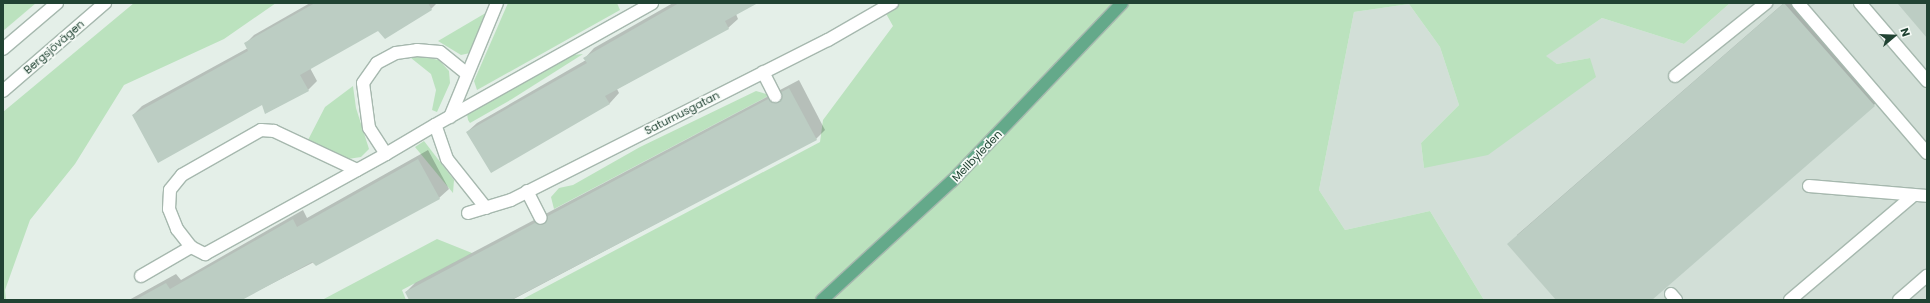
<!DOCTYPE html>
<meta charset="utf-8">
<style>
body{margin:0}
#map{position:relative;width:1930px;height:303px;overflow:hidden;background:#e4efe8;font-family:Poppins,sans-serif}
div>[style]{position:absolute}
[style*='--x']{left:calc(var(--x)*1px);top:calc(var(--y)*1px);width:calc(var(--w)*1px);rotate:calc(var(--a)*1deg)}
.built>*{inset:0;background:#d2dfd7}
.green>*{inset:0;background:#bbe2be}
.shadow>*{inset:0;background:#0003}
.building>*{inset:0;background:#bccdc3}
.roads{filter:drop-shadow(1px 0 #a6b8ae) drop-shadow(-1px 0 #a6b8ae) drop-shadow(0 1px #a6b8ae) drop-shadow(0 -1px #a6b8ae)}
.minor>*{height:12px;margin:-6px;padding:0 6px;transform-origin:6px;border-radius:6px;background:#fff}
.major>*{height:12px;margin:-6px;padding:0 6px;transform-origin:6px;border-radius:6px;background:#64a98a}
span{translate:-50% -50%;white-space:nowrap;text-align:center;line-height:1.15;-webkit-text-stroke:3.5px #f6fbf7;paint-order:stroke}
.street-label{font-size:11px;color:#214333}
.frame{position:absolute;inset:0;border:4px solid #214333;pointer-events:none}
.north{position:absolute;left:1874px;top:16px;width:40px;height:40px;-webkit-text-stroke:3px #f6fbf7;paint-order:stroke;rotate:71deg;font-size:11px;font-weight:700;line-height:16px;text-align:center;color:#214333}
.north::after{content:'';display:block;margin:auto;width:14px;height:18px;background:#214333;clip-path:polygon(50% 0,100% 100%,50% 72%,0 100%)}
</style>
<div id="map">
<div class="built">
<div style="clip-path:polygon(1730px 3px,1927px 3px,1927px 300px,1484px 300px,1430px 211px,1345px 230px,1319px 190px,1354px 12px,1409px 4px,1440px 47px,1459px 105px,1421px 143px,1424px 168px,1590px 58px,1557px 64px,1545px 56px,1602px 18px,1684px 44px)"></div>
</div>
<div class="green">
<div style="clip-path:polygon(3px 3px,36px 3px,3px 31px)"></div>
<div style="clip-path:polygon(134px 3px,276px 3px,224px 39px,124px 85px,75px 164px,30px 220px,5px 290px,6px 300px,3px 300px,3px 112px)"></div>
<div style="clip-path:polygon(508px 3px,617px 3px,620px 10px,477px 90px,474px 81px)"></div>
<div style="clip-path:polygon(880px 3px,1730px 3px,1684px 44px,1602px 18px,1546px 56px,1557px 64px,1590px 58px,1596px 77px,1488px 155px,1424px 168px,1421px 143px,1459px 105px,1440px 47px,1409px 4px,1354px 12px,1319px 190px,1345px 230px,1430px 211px,1484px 300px,521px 300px,820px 142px,823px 120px,893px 26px)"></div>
<div style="clip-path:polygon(489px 11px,470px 53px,461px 55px,438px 41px)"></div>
<div style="clip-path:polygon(583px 54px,512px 99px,470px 123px,468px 120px,467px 114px,573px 55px)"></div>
<div style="clip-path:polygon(419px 56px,439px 60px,449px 71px,450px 83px,437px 112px,432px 110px,436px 90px,431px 74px,411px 58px)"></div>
<div style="clip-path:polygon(353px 86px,356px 108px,369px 149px,361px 157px,348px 159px,308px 140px,325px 107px)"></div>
<div style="clip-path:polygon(756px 91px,770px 95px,554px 209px,551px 197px,559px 188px,573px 185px,640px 147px)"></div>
<div style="clip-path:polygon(424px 141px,454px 180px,453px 193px,415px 147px)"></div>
<div style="clip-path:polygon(437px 239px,472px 253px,402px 290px,406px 300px,322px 300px)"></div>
</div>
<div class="shadow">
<div style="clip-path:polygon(310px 3px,437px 3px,431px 9px,378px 30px,310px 68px,317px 81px,308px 90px,266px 113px,263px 103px,133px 115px,142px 106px,248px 48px,245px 44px,254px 35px)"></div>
<div style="clip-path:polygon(673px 3px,756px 3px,736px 14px,738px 19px,728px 28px,617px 89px,619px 93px,610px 103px,491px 171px,467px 132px,477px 123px,586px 60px,585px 58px,594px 48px)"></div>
<div style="clip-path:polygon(1784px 3px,1801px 3px,1883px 97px,1650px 300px,1557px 300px,1517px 235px)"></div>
<div style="clip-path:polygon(799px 80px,825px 130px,816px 139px,512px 300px,410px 300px,406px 292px,415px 283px)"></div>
<div style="clip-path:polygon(428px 150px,449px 189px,439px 198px,240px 300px,129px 300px,176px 274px,181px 280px,303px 210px,307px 218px)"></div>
</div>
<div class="building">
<div style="clip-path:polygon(315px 3px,428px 3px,432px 10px,385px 39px,378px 31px,300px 75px,309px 91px,265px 114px,262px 105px,158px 163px,132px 115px,248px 51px,244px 43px)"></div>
<div style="clip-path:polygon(679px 3px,758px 3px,725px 21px,729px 29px,605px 96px,610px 104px,491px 173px,466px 132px,587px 63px,583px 58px)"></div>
<div style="clip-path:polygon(1784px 3px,1875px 106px,1652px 300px,1556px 300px,1507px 244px)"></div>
<div style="clip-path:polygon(1899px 3px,1927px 3px,1927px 38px,1898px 4px)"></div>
<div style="clip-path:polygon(789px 88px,817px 140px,511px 300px,409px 300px,405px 292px)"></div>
<div style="clip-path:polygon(418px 159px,440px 199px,316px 266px,312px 262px,242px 300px,135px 300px,166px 283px,170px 289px,293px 219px,297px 227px)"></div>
</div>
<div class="roads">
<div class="minor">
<div style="--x:1798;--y:3;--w:198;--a:49.3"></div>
<div style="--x:1860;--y:3;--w:103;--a:49.3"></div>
<div style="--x:3;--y:49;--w:71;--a:-40.4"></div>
<div style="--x:763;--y:72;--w:27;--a:63"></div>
<div style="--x:1675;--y:76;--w:117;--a:-38.7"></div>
<div style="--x:3;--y:91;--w:135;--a:-40.8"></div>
<div style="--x:450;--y:117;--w:123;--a:-67.6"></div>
<div style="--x:435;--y:125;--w:57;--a:149.4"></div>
<div style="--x:386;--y:154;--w:31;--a:-123"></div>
<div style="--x:369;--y:128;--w:45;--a:-97.6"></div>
<div style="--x:363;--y:83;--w:24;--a:-55"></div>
<div style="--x:377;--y:63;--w:21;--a:-28"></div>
<div style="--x:396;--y:53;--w:21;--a:-8"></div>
<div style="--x:417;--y:50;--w:23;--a:5"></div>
<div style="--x:440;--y:52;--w:35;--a:39"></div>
<div style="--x:357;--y:170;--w:92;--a:-154.8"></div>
<div style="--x:274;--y:131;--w:13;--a:-176"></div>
<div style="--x:261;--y:130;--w:91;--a:150.3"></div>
<div style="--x:182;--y:175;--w:19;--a:129"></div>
<div style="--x:170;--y:190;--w:19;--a:93"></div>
<div style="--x:169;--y:209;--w:22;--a:68"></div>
<div style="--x:177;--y:229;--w:23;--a:52"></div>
<div style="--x:191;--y:247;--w:16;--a:27"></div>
<div style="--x:205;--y:254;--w:207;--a:-28.9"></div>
<div style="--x:1809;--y:186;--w:118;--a:4.8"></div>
<div style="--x:527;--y:191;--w:30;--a:63"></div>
<div style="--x:486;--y:208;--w:63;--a:-128.5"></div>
<div style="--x:447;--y:159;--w:36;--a:-109"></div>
<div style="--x:435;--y:125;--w:249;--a:-29.3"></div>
<div style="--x:468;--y:213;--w:45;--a:-16.8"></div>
<div style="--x:511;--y:200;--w:355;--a:-26.8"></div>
<div style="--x:828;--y:40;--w:74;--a:-30"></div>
<div style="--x:141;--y:276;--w:58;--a:-30.1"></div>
<div style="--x:1671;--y:294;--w:8;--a:50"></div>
<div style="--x:1790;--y:300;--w:162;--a:-40.3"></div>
<div style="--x:1899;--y:300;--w:37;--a:-41"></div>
</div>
<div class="major">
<div style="--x:822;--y:300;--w:176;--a:-42.5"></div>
<div style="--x:952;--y:181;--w:246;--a:-46.3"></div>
</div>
</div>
<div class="street-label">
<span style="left:54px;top:47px;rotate:-41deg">Bergsjövägen</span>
<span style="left:682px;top:113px;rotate:-27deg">Saturnusgatan</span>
<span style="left:977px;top:156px;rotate:-46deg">Mellbyleden</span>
</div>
<div class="frame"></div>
<div class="north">N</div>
</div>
